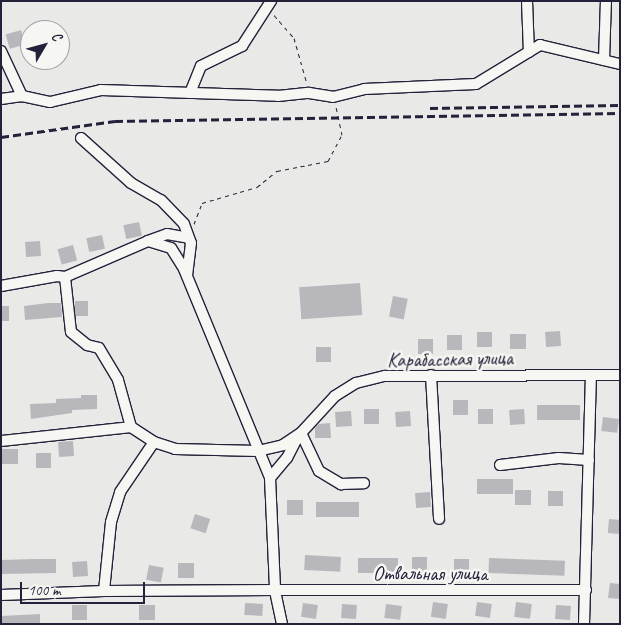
<!DOCTYPE html>
<meta charset="utf-8">
<style>
body{margin:0}
#map{position:relative;width:621px;height:625px;overflow:hidden;background:#e9e9e7;font-family:Caveat,sans-serif}
div>[style]{position:absolute}
[style*='--x']{left:calc(var(--x)*1px);top:calc(var(--y)*1px);width:calc(var(--w)*1px);rotate:calc(var(--a)*1deg)}
.building>*{inset:0;background:#b8b8bc;transform-origin:0 0}
.path>*{height:1px;margin-top:-0.5px;transform-origin:0;background:repeating-linear-gradient(90deg,#22223b 0 4px,transparent 0 8px)}
.roads{filter:drop-shadow(1px 0 #22223b) drop-shadow(-1px 0 #22223b) drop-shadow(0 1px #22223b) drop-shadow(0 -1px #22223b)}
.minor>*{height:10px;margin:-5px;padding:0 5px;transform-origin:5px;border-radius:5px;background:#f6f6f2}
.rail>*{height:2.5px;margin-top:-1.25px;transform-origin:0;background:repeating-linear-gradient(90deg,#22223b 0 8px,transparent 0 12px)}
span{translate:-50% -50%;white-space:nowrap;text-align:center;line-height:1.15;-webkit-text-stroke:5px #f6f6f2;paint-order:stroke}
.street-label{font-size:20px;color:#22223b}
.frame{position:absolute;inset:0;border:2px solid #22223b;pointer-events:none}
.north{position:absolute;left:20px;top:20px;width:50px;height:50px;box-sizing:border-box;background:#f6f6f2;border:1px solid #a1a1a9;border-radius:50%;rotate:53deg;font-size:14px;font-weight:700;line-height:20px;text-align:center;color:#22223b}
.north::after{content:'';display:block;margin:auto;width:18px;height:22px;background:#22223b;clip-path:polygon(50% 0,100% 100%,50% 72%,0 100%)}
.scale{position:absolute;left:20px;top:582px;width:125px;height:22px;box-sizing:border-box;border:2px solid #22223b;border-top:0;padding-left:6px;font-size:15px;line-height:18px;white-space:nowrap;color:#22223b;-webkit-text-stroke:4px #f6f6f2;paint-order:stroke}
</style>
<div id="map">
<div class="building">
<div style="left:21px;top:30px;width:15px;height:16px;rotate:74deg"></div>
<div style="left:139px;top:222px;width:14px;height:16px;rotate:78deg"></div>
<div style="left:102px;top:235px;width:14px;height:16px;rotate:78deg"></div>
<div style="left:40px;top:241px;width:15px;height:15px;rotate:86deg"></div>
<div style="left:73px;top:245px;width:16px;height:16px;rotate:75deg"></div>
<div style="left:360px;top:283px;width:32px;height:61px;rotate:86deg"></div>
<div style="left:393px;top:296px;width:15px;height:21px;rotate:11deg"></div>
<div style="left:75px;top:301px;width:13px;height:15px"></div>
<div style="clip-path:polygon(48px 303px,61px 303px,62px 317px,25px 320px,24px 306px)"></div>
<div style="left:1px;top:306px;width:8px;height:15px"></div>
<div style="left:560px;top:331px;width:15px;height:15px;rotate:86deg"></div>
<div style="left:477px;top:332px;width:15px;height:15px"></div>
<div style="left:526px;top:334px;width:15px;height:16px;rotate:90deg"></div>
<div style="left:447px;top:335px;width:15px;height:15px"></div>
<div style="left:418px;top:339px;width:15px;height:15px"></div>
<div style="left:316px;top:347px;width:15px;height:15px"></div>
<div style="clip-path:polygon(81px 395px,97px 395px,97px 409px,72px 410px,72px 413px,31px 419px,30px 404px,56px 403px,56px 399px,81px 398px)"></div>
<div style="left:453px;top:400px;width:15px;height:15px"></div>
<div style="left:580px;top:405px;width:15px;height:43px;rotate:90deg"></div>
<div style="left:364px;top:409px;width:15px;height:15px"></div>
<div style="left:478px;top:409px;width:15px;height:15px"></div>
<div style="left:524px;top:409px;width:15px;height:15px;rotate:86deg"></div>
<div style="left:351px;top:411px;width:15px;height:16px;rotate:86deg"></div>
<div style="left:410px;top:411px;width:15px;height:15px;rotate:86deg"></div>
<div style="left:603px;top:417px;width:16px;height:14px;rotate:7deg"></div>
<div style="clip-path:polygon(330px 423px,331px 438px,315px 438px,315px 428px,319px 424px)"></div>
<div style="left:73px;top:441px;width:15px;height:15px;rotate:86deg"></div>
<div style="left:18px;top:449px;width:15px;height:16px;rotate:90deg"></div>
<div style="left:36px;top:453px;width:15px;height:15px"></div>
<div style="left:477px;top:479px;width:36px;height:15px"></div>
<div style="left:531px;top:490px;width:15px;height:16px;rotate:90deg"></div>
<div style="left:548px;top:491px;width:15px;height:15px"></div>
<div style="left:430px;top:492px;width:15px;height:15px;rotate:86deg"></div>
<div style="left:287px;top:500px;width:16px;height:15px"></div>
<div style="left:316px;top:502px;width:43px;height:15px"></div>
<div style="left:195px;top:514px;width:16px;height:15px;rotate:18deg"></div>
<div style="left:609px;top:519px;width:11px;height:14px;rotate:5deg"></div>
<div style="left:305px;top:555px;width:36px;height:15px;rotate:3deg"></div>
<div style="left:412px;top:557px;width:15px;height:15px"></div>
<div style="left:398px;top:558px;width:15px;height:40px;rotate:90deg"></div>
<div style="left:489px;top:558px;width:76px;height:15px;rotate:2deg"></div>
<div style="clip-path:polygon(33px 559px,56px 559px,56px 573px,1px 574px,1px 560px)"></div>
<div style="left:454px;top:559px;width:15px;height:15px"></div>
<div style="left:87px;top:561px;width:15px;height:15px;rotate:86deg"></div>
<div style="left:178px;top:563px;width:16px;height:15px"></div>
<div style="left:149px;top:565px;width:15px;height:15px;rotate:11deg"></div>
<div style="clip-path:polygon(610px 583px,620px 584px,620px 599px,608px 598px)"></div>
<div style="left:433px;top:602px;width:15px;height:15px;rotate:8deg"></div>
<div style="left:477px;top:602px;width:15px;height:14px;rotate:8deg"></div>
<div style="left:516px;top:602px;width:16px;height:15px;rotate:7deg"></div>
<div style="left:245px;top:603px;width:18px;height:12px;rotate:3deg"></div>
<div style="left:303px;top:603px;width:15px;height:14px;rotate:8deg"></div>
<div style="left:342px;top:604px;width:15px;height:14px;rotate:4deg"></div>
<div style="left:386px;top:604px;width:16px;height:14px;rotate:7deg"></div>
<div style="left:72px;top:605px;width:15px;height:15px"></div>
<div style="left:139px;top:605px;width:16px;height:15px"></div>
<div style="left:556px;top:605px;width:15px;height:14px;rotate:4deg"></div>
<div style="clip-path:polygon(40px 614px,40px 624px,1px 624px,1px 616px)"></div>
</div>
<div class="path">
<div style="--x:274;--y:15;--w:30;--a:49"></div>
<div style="--x:294;--y:38;--w:48;--a:74.2"></div>
<div style="--x:194;--y:224;--w:22;--a:-69"></div>
<div style="--x:202;--y:203;--w:57;--a:-16.2"></div>
<div style="--x:257;--y:187;--w:26;--a:-39"></div>
<div style="--x:277;--y:171;--w:52;--a:-11.1"></div>
<div style="--x:328;--y:161;--w:30;--a:-62"></div>
<div style="--x:342;--y:135;--w:30;--a:-102"></div>
</div>
<div class="roads">
<div class="minor">
<div style="--x:527;--y:1;--w:51;--a:87.8"></div>
<div style="--x:1;--y:51;--w:50;--a:65"></div>
<div style="--x:604;--y:60;--w:59;--a:-88.1"></div>
<div style="--x:190;--y:93;--w:29;--a:-68"></div>
<div style="--x:201;--y:66;--w:46;--a:-26"></div>
<div style="--x:242;--y:46;--w:54;--a:-57.2"></div>
<div style="--x:1;--y:99;--w:21;--a:-8"></div>
<div style="--x:22;--y:96;--w:29;--a:12"></div>
<div style="--x:50;--y:102;--w:52;--a:-13.2"></div>
<div style="--x:101;--y:90;--w:177;--a:1.9"></div>
<div style="--x:278;--y:96;--w:31;--a:-6"></div>
<div style="--x:309;--y:93;--w:24;--a:9"></div>
<div style="--x:333;--y:97;--w:32;--a:-14"></div>
<div style="--x:364;--y:89;--w:112;--a:-2.6"></div>
<div style="--x:476;--y:84;--w:75;--a:-31.4"></div>
<div style="--x:540;--y:45;--w:82;--a:13.4"></div>
<div style="--x:81;--y:138;--w:67;--a:42"></div>
<div style="--x:131;--y:183;--w:34;--a:30"></div>
<div style="--x:161;--y:200;--w:33;--a:46"></div>
<div style="--x:184;--y:224;--w:20;--a:70"></div>
<div style="--x:191;--y:243;--w:31;--a:97"></div>
<div style="--x:148;--y:241;--w:20;--a:-20"></div>
<div style="--x:167;--y:234;--w:22;--a:10"></div>
<div style="--x:65;--y:277;--w:55;--a:83.8"></div>
<div style="--x:71;--y:332;--w:21;--a:39"></div>
<div style="--x:87;--y:345;--w:12;--a:14"></div>
<div style="--x:99;--y:348;--w:37;--a:59"></div>
<div style="--x:118;--y:380;--w:49;--a:74.5"></div>
<div style="--x:1;--y:286;--w:57;--a:-10.1"></div>
<div style="--x:57;--y:276;--w:8;--a:7"></div>
<div style="--x:65;--y:277;--w:90;--a:-23.4"></div>
<div style="--x:148;--y:241;--w:24;--a:17"></div>
<div style="--x:171;--y:248;--w:25;--a:58"></div>
<div style="--x:184;--y:269;--w:226;--a:67.6"></div>
<div style="--x:270;--y:478;--w:112;--a:87.4"></div>
<div style="--x:275;--y:590;--w:171;--a:179.7"></div>
<div style="--x:431;--y:375;--w:144;--a:86.8"></div>
<div style="--x:131;--y:427;--w:27;--a:33"></div>
<div style="--x:154;--y:442;--w:22;--a:18"></div>
<div style="--x:175;--y:449;--w:83;--a:1.4"></div>
<div style="--x:258;--y:451;--w:26;--a:-13"></div>
<div style="--x:283;--y:445;--w:22;--a:-34"></div>
<div style="--x:301;--y:433;--w:50;--a:-47.4"></div>
<div style="--x:335;--y:396;--w:25;--a:-32"></div>
<div style="--x:356;--y:383;--w:30;--a:-14"></div>
<div style="--x:385;--y:376;--w:235;--a:-0.2"></div>
<div style="--x:301;--y:433;--w:42;--a:64.7"></div>
<div style="--x:319;--y:471;--w:26;--a:31"></div>
<div style="--x:341;--y:484;--w:23;--a:-2"></div>
<div style="--x:1;--y:441;--w:131;--a:-6.1"></div>
<div style="--x:500;--y:465;--w:59;--a:-6.8"></div>
<div style="--x:559;--y:458;--w:30;--a:4"></div>
<div style="--x:270;--y:478;--w:26;--a:-50"></div>
<div style="--x:287;--y:458;--w:25;--a:-63"></div>
<div style="--x:1;--y:595;--w:103;--a:-2.2"></div>
<div style="--x:104;--y:591;--w:69;--a:-84.2"></div>
<div style="--x:111;--y:522;--w:31;--a:-73"></div>
<div style="--x:120;--y:492;--w:60;--a:-55.8"></div>
<div style="--x:282;--y:624;--w:35;--a:-102"></div>
<div style="--x:275;--y:590;--w:311;--a:0"></div>
<div style="--x:584;--y:624;--w:248;--a:-88.4"></div>
</div>
</div>
<div class="rail">
<div style="--x:430;--y:108;--w:190;--a:-0.9"></div>
<div style="--x:1;--y:137;--w:115;--a:-8"></div>
<div style="--x:115;--y:121;--w:505;--a:-0.91"></div>
</div>
<div class="street-label">
<span style="left:450px;top:359px;rotate:-1deg">Карабасская улица</span>
<span style="left:430px;top:573px">Отвальная улица</span>
</div>
<div class="frame"></div>
<div class="north">С</div>
<div class="scale">100 m</div>
</div>
